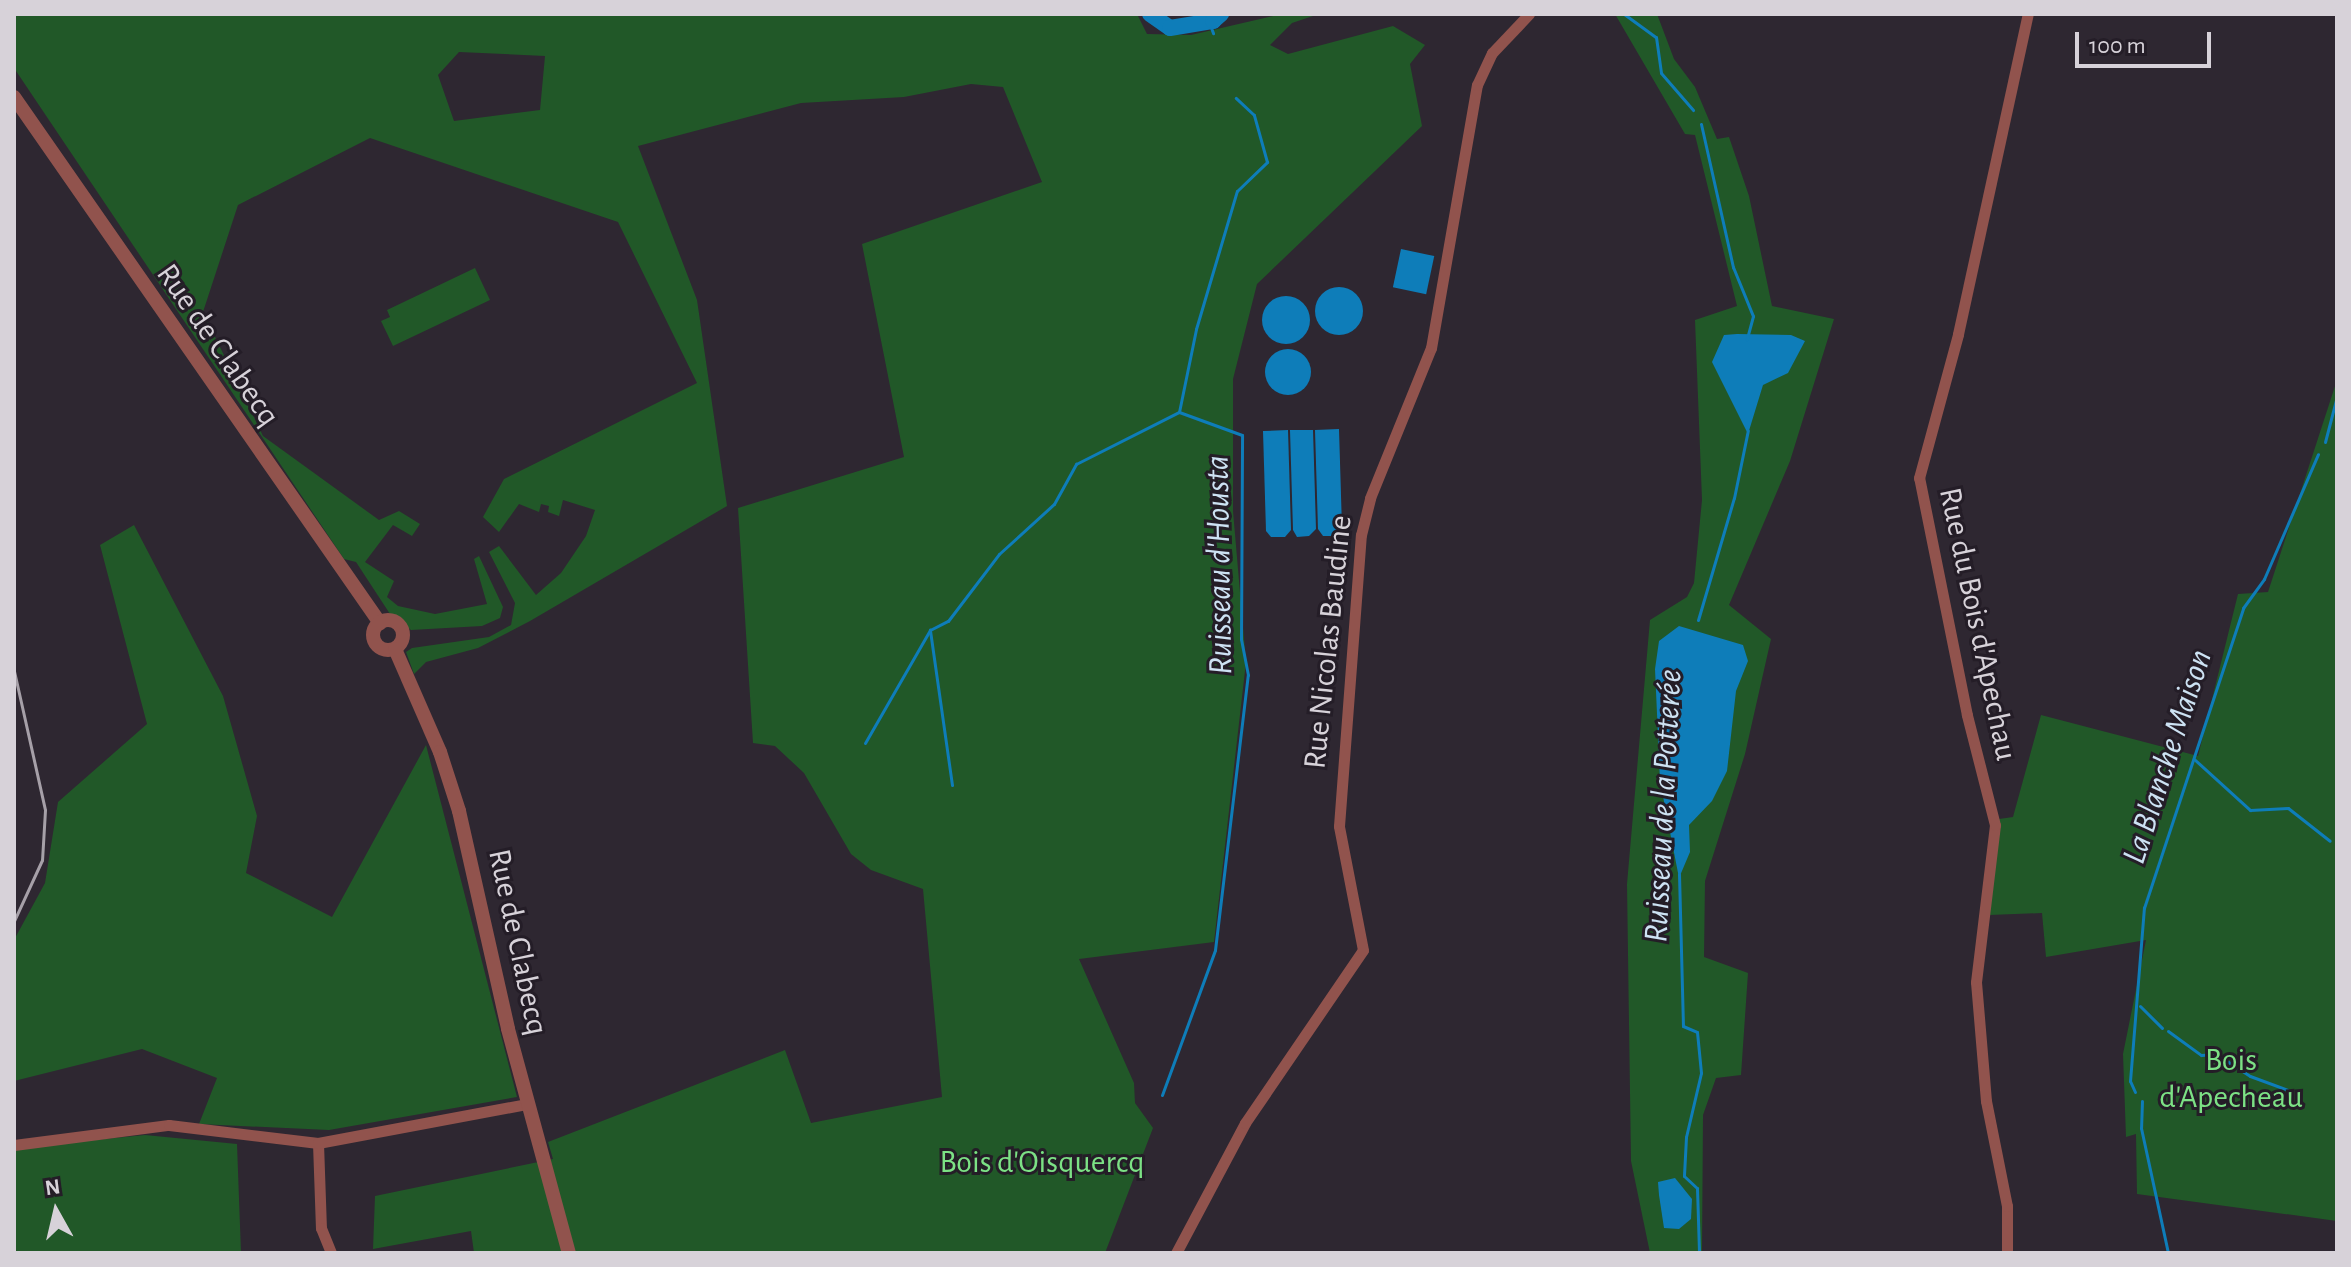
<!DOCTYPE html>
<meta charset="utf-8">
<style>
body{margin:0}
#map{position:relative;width:2351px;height:1267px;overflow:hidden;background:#2e2731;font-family:"Alegreya Sans",sans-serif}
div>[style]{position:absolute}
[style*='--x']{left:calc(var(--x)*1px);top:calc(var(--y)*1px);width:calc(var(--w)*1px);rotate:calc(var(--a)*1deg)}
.green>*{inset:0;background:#215828}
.water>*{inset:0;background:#0e7db9;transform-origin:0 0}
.round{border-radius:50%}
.stream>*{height:3px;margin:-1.5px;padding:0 1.5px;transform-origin:1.5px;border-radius:1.5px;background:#0e7db9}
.river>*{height:16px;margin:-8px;padding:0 8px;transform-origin:8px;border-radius:8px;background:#0e7db9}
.minor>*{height:11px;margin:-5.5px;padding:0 5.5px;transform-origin:5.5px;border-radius:5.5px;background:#91534d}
.tertiary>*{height:14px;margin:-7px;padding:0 7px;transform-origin:7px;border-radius:7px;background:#91534d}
.tertiary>.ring{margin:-7px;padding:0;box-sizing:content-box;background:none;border:14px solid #91534d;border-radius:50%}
.rail>*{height:3px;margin:-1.5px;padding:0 1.5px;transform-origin:1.5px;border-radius:1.5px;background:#a6a0a8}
span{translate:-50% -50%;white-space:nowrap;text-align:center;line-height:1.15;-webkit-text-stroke:6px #241d27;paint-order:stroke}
.street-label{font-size:32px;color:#d7d2d9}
.park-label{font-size:32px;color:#7ce185}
.water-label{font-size:34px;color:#cde2f3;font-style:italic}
.frame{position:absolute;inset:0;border:16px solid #d7d2d9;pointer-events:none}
.north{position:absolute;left:16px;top:1171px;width:80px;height:80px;-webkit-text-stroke:6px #241d27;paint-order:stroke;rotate:352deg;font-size:22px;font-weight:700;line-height:32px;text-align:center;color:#d7d2d9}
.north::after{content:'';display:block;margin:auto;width:28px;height:36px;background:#d7d2d9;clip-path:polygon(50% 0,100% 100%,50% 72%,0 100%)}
.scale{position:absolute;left:2075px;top:32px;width:136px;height:36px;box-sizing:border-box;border:4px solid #d7d2d9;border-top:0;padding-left:10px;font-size:24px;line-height:28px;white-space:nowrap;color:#d7d2d9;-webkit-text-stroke:6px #241d27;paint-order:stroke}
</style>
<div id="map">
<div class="green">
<div style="clip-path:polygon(evenodd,14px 14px,1137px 14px,1147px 34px,1191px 35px,1282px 14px,1319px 14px,1292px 23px,1270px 45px,1288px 54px,1393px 26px,1425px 45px,1410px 64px,1422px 126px,1257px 284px,1233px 379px,1233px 511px,1246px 662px,1214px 942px,1079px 959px,1134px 1083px,1135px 1103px,1153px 1128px,1105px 1253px,474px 1253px,471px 1231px,373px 1249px,375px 1196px,553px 1159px,548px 1142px,785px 1050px,811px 1123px,942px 1097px,923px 889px,871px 870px,851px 854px,804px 773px,775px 746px,753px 743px,738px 508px,904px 457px,862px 244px,1042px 182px,1003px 87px,971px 84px,904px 97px,801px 103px,638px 146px,697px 300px,727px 506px,530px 621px,478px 648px,426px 662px,414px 674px,406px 652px,412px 648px,489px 637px,511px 625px,515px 603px,489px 552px,499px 546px,536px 595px,561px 573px,586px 536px,595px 510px,563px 500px,559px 516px,548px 512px,549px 506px,541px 504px,539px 512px,519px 504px,499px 532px,483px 517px,504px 479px,697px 383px,618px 222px,370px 138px,238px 205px,203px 312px,263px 436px,379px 520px,399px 511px,420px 524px,412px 536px,393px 525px,365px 562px,394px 581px,387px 597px,398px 606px,435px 614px,487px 604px,474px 559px,479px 556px,503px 607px,500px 618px,482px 626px,411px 630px,390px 614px,356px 562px,344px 559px,14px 68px,14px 14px,459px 52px,545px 56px,540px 110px,454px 121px,438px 75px,459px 52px)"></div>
<div style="clip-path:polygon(1615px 14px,1657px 14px,1674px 59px,1695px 87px,1717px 139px,1729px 137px,1749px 196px,1772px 306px,1834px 319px,1790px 461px,1729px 605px,1771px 639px,1745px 754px,1705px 881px,1704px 957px,1748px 973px,1741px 1075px,1716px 1078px,1703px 1115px,1702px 1253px,1650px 1253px,1631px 1161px,1627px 884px,1650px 620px,1687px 597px,1694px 583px,1702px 500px,1695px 320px,1737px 306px,1695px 135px,1685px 134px)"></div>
<div style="clip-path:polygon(475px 268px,490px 300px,393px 346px,381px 321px,390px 317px,387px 310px)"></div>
<div style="clip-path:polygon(2337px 380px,2337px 1221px,2137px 1194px,2136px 1134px,2126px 1137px,2123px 1054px,2146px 940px,2046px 957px,2042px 913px,1989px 915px,1999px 819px,2013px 817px,2041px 715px,2198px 756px,2238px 594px,2268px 592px)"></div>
<div style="clip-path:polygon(134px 525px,223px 696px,257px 816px,246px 873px,332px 917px,426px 745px,517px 1097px,329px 1130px,199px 1124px,217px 1078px,142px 1049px,14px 1081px,14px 940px,45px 883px,58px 802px,147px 724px,100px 545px)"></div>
<div style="clip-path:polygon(145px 1135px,237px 1144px,241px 1253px,14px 1253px,14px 1148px)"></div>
</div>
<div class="water">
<div style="left:1401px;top:249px;width:34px;height:39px;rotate:12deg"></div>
<div class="round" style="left:1315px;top:287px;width:48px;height:48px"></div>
<div class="round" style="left:1262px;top:296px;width:48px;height:48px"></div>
<div style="clip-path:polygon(1737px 334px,1791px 335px,1805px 341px,1788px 373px,1763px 385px,1748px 434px,1712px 362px,1724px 335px)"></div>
<div class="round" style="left:1265px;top:349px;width:46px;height:46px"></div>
<div style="clip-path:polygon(1339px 429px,1342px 528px,1335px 536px,1323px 536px,1318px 529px,1315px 430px)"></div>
<div style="clip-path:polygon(1288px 430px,1291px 530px,1285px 537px,1271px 537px,1266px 531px,1263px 431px)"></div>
<div style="clip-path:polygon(1290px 430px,1313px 430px,1316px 529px,1309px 536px,1297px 537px,1293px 530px)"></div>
<div style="clip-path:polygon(1679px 626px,1743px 645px,1748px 661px,1736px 691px,1727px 771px,1712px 801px,1689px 825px,1690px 852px,1679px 878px,1660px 781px,1655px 669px,1659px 641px)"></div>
<div style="clip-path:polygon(1675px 1178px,1692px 1199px,1691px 1219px,1679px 1229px,1664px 1228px,1659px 1195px,1658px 1182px)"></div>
</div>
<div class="stream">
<div style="--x:1624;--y:14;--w:39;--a:36"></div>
<div style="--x:1656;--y:37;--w:36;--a:82"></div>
<div style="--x:1661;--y:73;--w:49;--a:49.1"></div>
<div style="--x:1209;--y:22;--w:12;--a:70"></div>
<div style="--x:1701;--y:124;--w:147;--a:77.4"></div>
<div style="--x:1733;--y:267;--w:53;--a:67.8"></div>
<div style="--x:1753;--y:316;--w:24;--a:105"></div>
<div style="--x:2325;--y:442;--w:48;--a:-75.4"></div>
<div style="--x:1698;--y:620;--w:127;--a:-73.6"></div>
<div style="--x:1734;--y:498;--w:69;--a:-78.4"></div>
<div style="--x:865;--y:743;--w:130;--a:-60.1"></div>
<div style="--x:2194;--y:759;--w:76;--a:42.3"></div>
<div style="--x:2250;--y:810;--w:38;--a:-3"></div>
<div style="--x:2288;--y:808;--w:53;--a:38.2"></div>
<div style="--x:952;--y:785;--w:157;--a:-98.1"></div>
<div style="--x:930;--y:630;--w:20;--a:-27"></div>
<div style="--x:948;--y:621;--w:84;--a:-52.7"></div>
<div style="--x:999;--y:554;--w:74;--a:-42.3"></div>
<div style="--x:1054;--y:504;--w:46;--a:-61.2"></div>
<div style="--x:1076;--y:464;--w:115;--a:-26.8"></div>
<div style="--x:1679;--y:874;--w:152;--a:88.5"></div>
<div style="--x:1683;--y:1026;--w:15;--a:23"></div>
<div style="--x:1697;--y:1032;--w:41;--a:84.4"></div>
<div style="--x:1701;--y:1073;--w:66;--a:103.2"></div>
<div style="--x:1686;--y:1137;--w:39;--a:93"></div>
<div style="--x:1684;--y:1176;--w:18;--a:43"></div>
<div style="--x:1697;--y:1188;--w:65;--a:88.2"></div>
<div style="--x:2140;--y:1006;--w:31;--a:45"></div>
<div style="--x:2168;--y:1031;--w:41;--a:36"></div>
<div style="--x:2201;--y:1055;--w:15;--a:-4"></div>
<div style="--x:2216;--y:1054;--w:40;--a:32.9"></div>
<div style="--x:2250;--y:1076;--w:40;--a:20.2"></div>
<div style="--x:2135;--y:1092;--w:12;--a:-114"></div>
<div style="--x:2130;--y:1081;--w:174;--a:-85.4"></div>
<div style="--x:2144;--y:908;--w:316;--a:-71.7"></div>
<div style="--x:2243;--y:608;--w:36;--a:-54"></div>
<div style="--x:2264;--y:579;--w:136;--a:-66.6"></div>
<div style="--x:1162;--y:1095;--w:154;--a:-69.9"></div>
<div style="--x:1215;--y:950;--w:277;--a:-83.2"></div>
<div style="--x:1248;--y:675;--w:37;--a:-101"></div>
<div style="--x:1241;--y:639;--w:204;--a:-89.7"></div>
<div style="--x:1242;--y:435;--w:67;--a:-159.9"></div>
<div style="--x:1179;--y:412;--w:85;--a:-78.4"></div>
<div style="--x:1196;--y:329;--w:144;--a:-73.5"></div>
<div style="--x:1237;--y:191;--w:42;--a:-44"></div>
<div style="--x:1267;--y:162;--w:49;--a:-105.5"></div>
<div style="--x:1254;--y:115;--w:25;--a:-137"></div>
<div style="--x:2142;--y:1101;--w:27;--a:92"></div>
<div style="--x:2141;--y:1128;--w:128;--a:77.8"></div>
</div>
<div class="river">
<div style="--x:1150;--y:14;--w:24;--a:35"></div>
<div style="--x:1170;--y:28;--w:44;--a:-9.2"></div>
<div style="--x:1213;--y:21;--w:11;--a:-41"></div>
</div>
<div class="minor">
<div style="--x:318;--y:1143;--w:85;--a:88"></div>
<div style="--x:321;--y:1228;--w:27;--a:68"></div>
<div style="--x:14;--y:1145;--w:156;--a:-7.4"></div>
<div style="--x:169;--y:1125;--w:150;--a:6.9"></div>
<div style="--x:318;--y:1143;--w:213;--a:-10.6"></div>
<div style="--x:1176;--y:1253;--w:147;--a:-62"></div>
<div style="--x:1245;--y:1123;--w:209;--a:-55.7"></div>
<div style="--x:1363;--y:950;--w:126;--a:-101"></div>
<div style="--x:1339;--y:826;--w:292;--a:-85.7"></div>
<div style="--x:1361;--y:535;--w:38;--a:-76"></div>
<div style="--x:1370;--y:498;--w:162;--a:-67.9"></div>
<div style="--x:1431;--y:348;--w:267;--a:-80.1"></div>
<div style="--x:1477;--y:85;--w:35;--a:-65"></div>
<div style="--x:1492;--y:53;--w:54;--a:-46.5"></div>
<div style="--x:2007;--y:1253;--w:47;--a:-90"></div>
<div style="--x:2007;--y:1206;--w:107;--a:-101.3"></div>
<div style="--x:1986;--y:1101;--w:119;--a:-94.8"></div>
<div style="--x:1976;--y:982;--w:158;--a:-83.1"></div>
<div style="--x:1995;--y:825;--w:114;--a:-104.3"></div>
<div style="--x:1967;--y:715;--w:242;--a:-101.4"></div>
<div style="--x:1919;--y:478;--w:149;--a:-74.8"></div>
<div style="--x:1958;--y:334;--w:328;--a:-77.7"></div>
</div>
<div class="tertiary">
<div style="--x:14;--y:97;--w:641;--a:55.17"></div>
<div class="ring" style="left:373px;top:620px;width:16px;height:16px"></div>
<div style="--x:395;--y:649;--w:112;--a:66.4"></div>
<div style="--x:440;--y:752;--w:62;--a:72.1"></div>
<div style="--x:459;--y:811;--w:223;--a:77.3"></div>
<div style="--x:508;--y:1029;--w:232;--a:74.8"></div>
</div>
<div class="rail">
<div style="--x:14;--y:671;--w:142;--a:77.4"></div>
<div style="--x:45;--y:810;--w:50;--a:93.4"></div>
<div style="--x:42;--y:860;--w:67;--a:114.7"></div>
</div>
<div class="street-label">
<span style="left:218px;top:345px;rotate:55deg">Rue de Clabecq</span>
<span style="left:1978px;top:624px;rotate:78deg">Rue du Bois d'Apechau</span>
<span style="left:1328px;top:642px;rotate:-84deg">Rue Nicolas Baudine</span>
<span style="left:518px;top:942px;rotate:78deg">Rue de Clabecq</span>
</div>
<div class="park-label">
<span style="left:2231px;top:1079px">Bois<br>d'Apecheau</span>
<span style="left:1042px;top:1162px">Bois d'Oisquercq</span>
</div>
<div class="water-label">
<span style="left:1220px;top:565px;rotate:-91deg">Ruisseau d'Housta</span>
<span style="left:2168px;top:757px;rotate:-72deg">La Blanche Maison</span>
<span style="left:1664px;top:806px;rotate:-87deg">Ruisseau de la Potterée</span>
</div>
<div class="frame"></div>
<div class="north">N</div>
<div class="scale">100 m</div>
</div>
